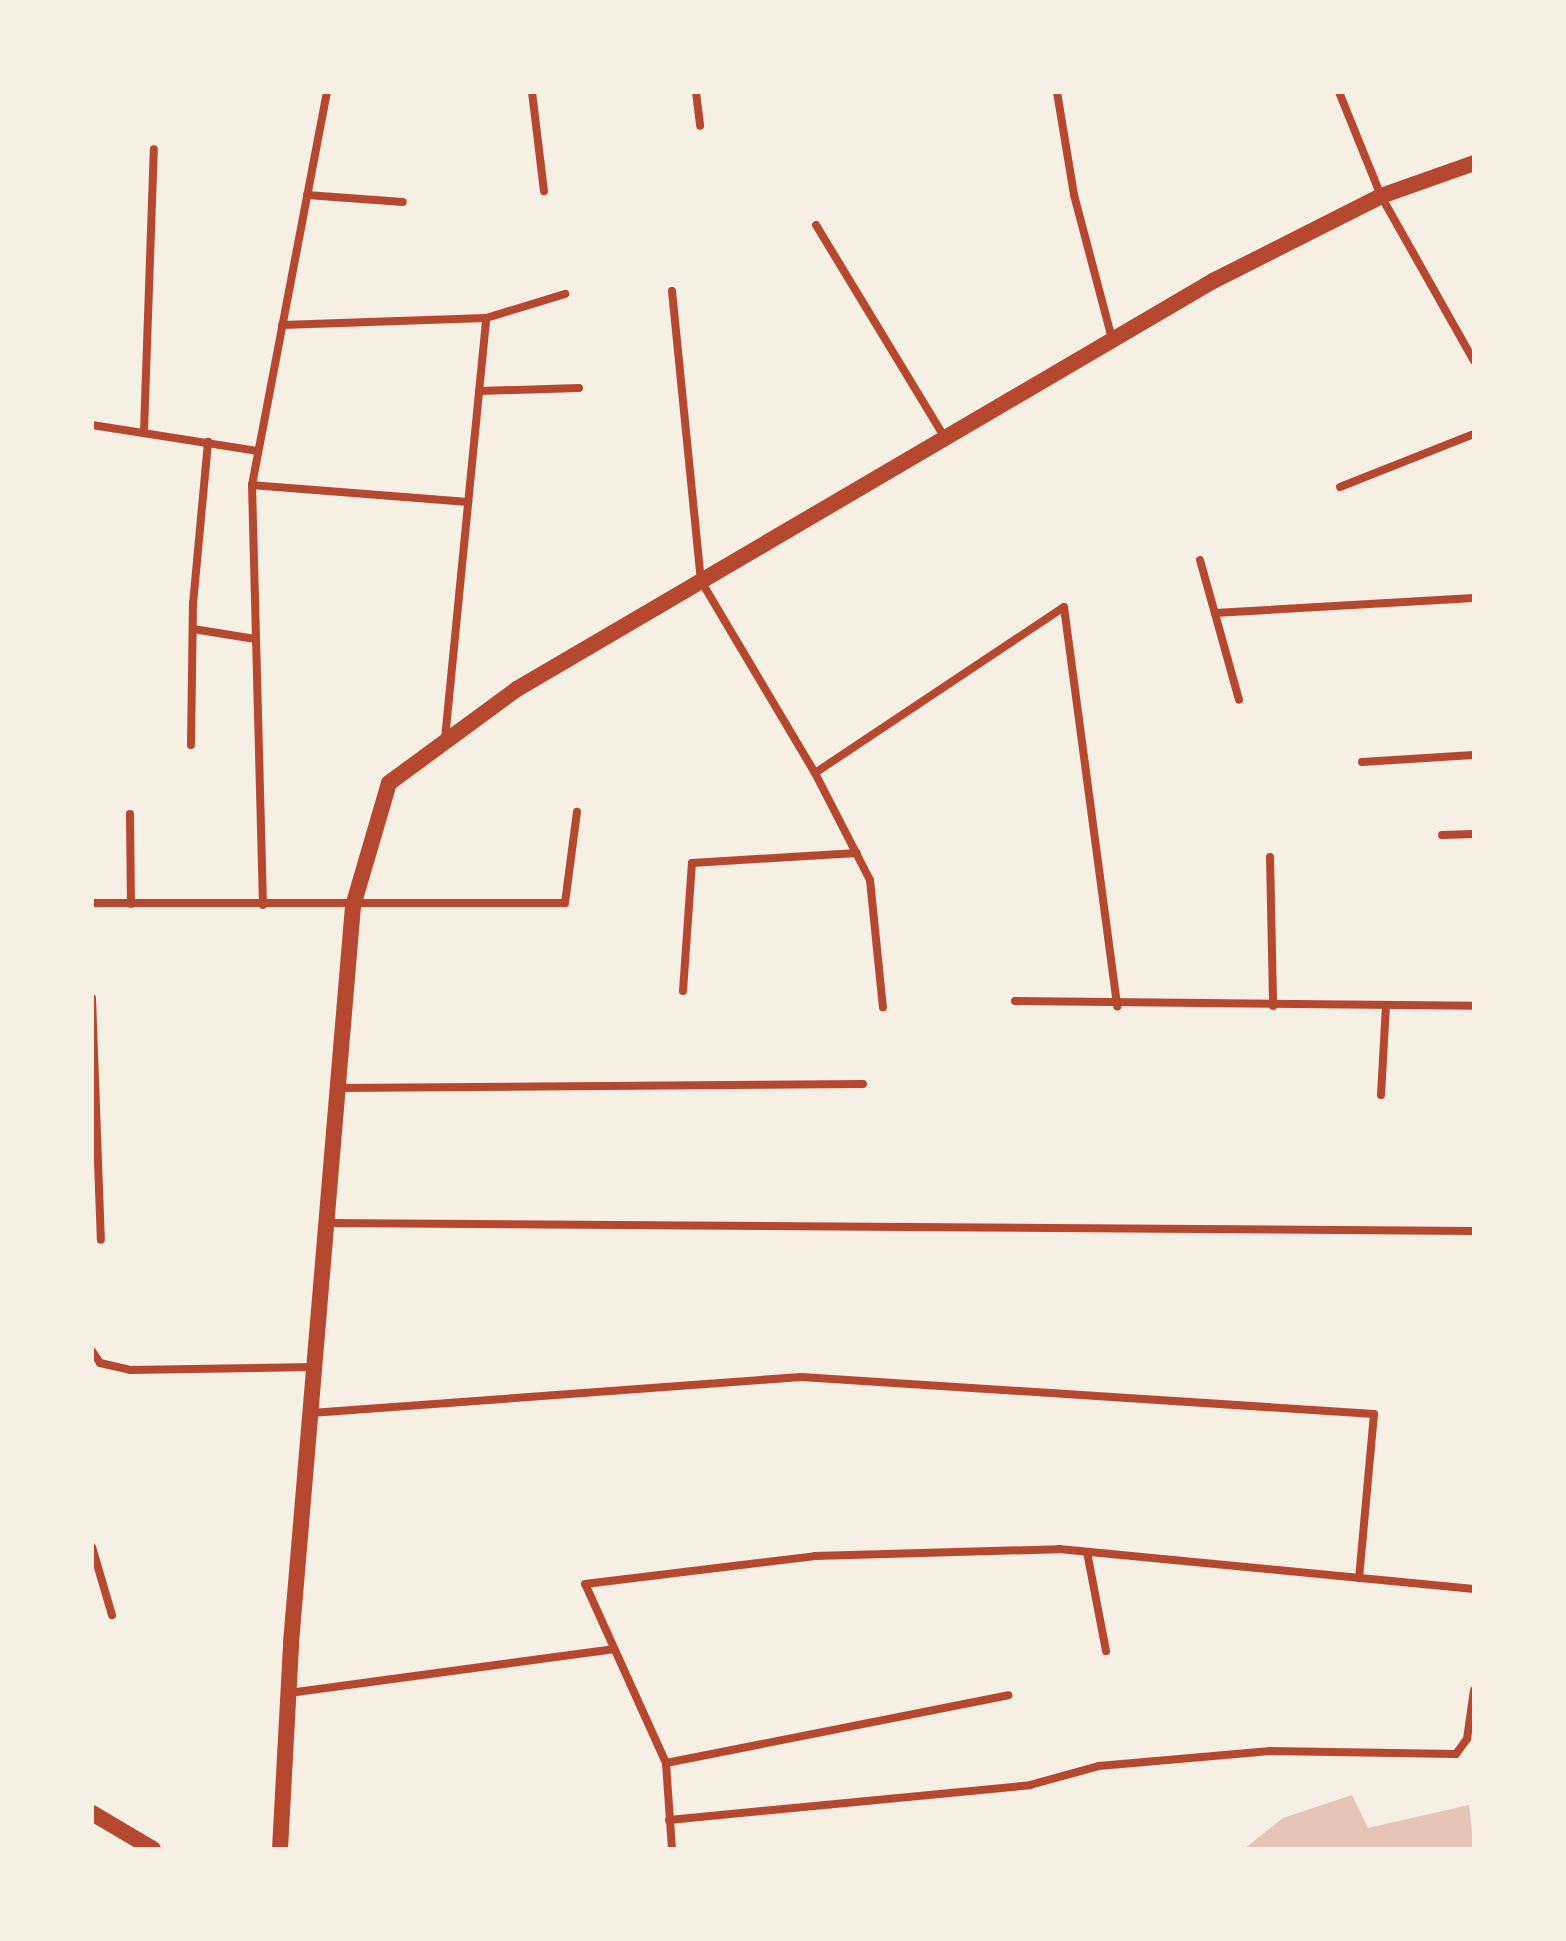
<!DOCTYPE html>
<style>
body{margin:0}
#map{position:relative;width:1566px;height:1941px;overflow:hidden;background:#f6efe4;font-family:Cabin,sans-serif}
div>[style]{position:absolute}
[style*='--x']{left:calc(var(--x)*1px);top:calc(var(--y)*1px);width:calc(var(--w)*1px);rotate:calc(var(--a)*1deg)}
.building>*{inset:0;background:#e6c5b7}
.minor>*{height:8px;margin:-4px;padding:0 4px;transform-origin:4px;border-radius:4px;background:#b5482f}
.secondary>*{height:16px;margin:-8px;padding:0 8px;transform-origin:8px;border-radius:8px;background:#b5482f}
span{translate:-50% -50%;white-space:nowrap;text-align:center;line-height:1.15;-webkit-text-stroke:6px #f6efe4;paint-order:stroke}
.frame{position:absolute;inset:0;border:94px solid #f6efe4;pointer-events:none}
</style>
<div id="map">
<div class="building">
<div style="clip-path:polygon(1352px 1795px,1368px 1828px,1469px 1805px,1474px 1849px,1244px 1849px,1283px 1818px)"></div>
</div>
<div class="minor">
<div style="--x:532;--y:92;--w:100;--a:83.1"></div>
<div style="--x:696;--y:92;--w:34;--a:83"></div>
<div style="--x:1057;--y:92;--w:104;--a:80.6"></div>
<div style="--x:1074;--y:195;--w:149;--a:75.2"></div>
<div style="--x:1339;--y:92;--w:112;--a:68"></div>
<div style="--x:1381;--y:196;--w:189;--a:60.6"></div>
<div style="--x:307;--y:195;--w:96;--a:4.2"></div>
<div style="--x:816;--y:225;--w:249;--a:58.8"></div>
<div style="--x:672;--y:291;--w:291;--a:84.3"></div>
<div style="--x:701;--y:581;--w:223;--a:59.3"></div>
<div style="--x:815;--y:773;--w:120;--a:62.8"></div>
<div style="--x:870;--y:880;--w:128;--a:84.2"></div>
<div style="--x:282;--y:325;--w:204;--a:-2"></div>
<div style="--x:486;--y:318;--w:83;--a:-16.9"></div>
<div style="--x:479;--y:391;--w:100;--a:-1.7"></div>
<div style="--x:92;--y:425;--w:168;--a:8.9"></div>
<div style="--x:144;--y:431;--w:282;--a:-88"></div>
<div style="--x:252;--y:485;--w:217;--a:4.5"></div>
<div style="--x:1340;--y:487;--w:144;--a:-21.6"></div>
<div style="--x:1200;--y:560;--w:145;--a:74.4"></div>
<div style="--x:1215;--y:613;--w:259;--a:-3.3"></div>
<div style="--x:193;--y:629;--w:63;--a:9.2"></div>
<div style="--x:445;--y:739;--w:423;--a:-84.4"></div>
<div style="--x:191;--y:745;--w:141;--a:-89.2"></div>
<div style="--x:193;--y:604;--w:163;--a:-84.7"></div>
<div style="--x:1362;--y:762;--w:112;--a:-3.6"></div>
<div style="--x:815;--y:773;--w:299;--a:-33.7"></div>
<div style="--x:1064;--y:607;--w:403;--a:82.4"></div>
<div style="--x:130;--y:814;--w:90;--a:89.4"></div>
<div style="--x:1442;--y:835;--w:32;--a:-2"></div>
<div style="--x:1270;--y:857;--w:149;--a:88.8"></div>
<div style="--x:92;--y:903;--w:473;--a:0"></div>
<div style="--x:565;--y:903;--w:92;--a:-82.5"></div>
<div style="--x:263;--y:905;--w:420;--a:-91.5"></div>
<div style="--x:252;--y:485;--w:400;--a:-79.2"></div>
<div style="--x:683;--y:991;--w:128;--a:-86"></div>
<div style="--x:692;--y:863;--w:165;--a:-3.5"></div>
<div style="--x:92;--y:998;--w:242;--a:87.9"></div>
<div style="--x:1015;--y:1001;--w:459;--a:0.6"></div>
<div style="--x:338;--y:1088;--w:525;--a:-0.44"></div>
<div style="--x:1381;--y:1095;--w:89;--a:-86.8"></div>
<div style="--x:327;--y:1223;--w:1147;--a:0.4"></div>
<div style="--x:92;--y:1351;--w:14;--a:56"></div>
<div style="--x:100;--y:1363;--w:31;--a:13"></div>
<div style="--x:130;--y:1370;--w:184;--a:-0.9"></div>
<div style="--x:311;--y:1413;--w:491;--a:-4.2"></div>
<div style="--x:801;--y:1377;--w:574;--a:3.69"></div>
<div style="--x:1374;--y:1414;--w:165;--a:95.2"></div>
<div style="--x:92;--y:1547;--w:71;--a:73.6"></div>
<div style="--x:1087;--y:1552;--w:101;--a:79.1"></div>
<div style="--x:289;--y:1693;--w:327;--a:-7.7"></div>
<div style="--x:666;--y:1763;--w:349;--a:-11.2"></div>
<div style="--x:669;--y:1820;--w:363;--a:-5.5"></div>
<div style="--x:1030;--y:1785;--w:72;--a:-15.4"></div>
<div style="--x:1099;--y:1766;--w:172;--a:-5"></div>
<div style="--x:1270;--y:1751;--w:186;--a:0.9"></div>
<div style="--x:1456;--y:1754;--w:19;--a:-54"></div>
<div style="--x:1467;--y:1739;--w:49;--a:-81.9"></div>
<div style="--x:672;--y:1849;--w:86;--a:-94"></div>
<div style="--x:666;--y:1763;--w:196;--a:-114.3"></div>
<div style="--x:585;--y:1584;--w:232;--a:-6.9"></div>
<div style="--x:815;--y:1556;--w:244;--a:-1.6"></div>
<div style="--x:1059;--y:1549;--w:417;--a:5.5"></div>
</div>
<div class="secondary">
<div style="--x:92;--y:1813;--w:71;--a:30.5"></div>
<div style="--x:280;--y:1849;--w:206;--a:-86.9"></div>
<div style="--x:291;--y:1643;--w:740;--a:-85.19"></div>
<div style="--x:353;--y:906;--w:128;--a:-73.7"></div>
<div style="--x:389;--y:783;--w:159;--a:-36.3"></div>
<div style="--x:517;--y:689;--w:807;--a:-30.38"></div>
<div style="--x:1213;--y:281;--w:188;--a:-26.8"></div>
<div style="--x:1381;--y:196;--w:99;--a:-19.5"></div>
</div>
<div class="frame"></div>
</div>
